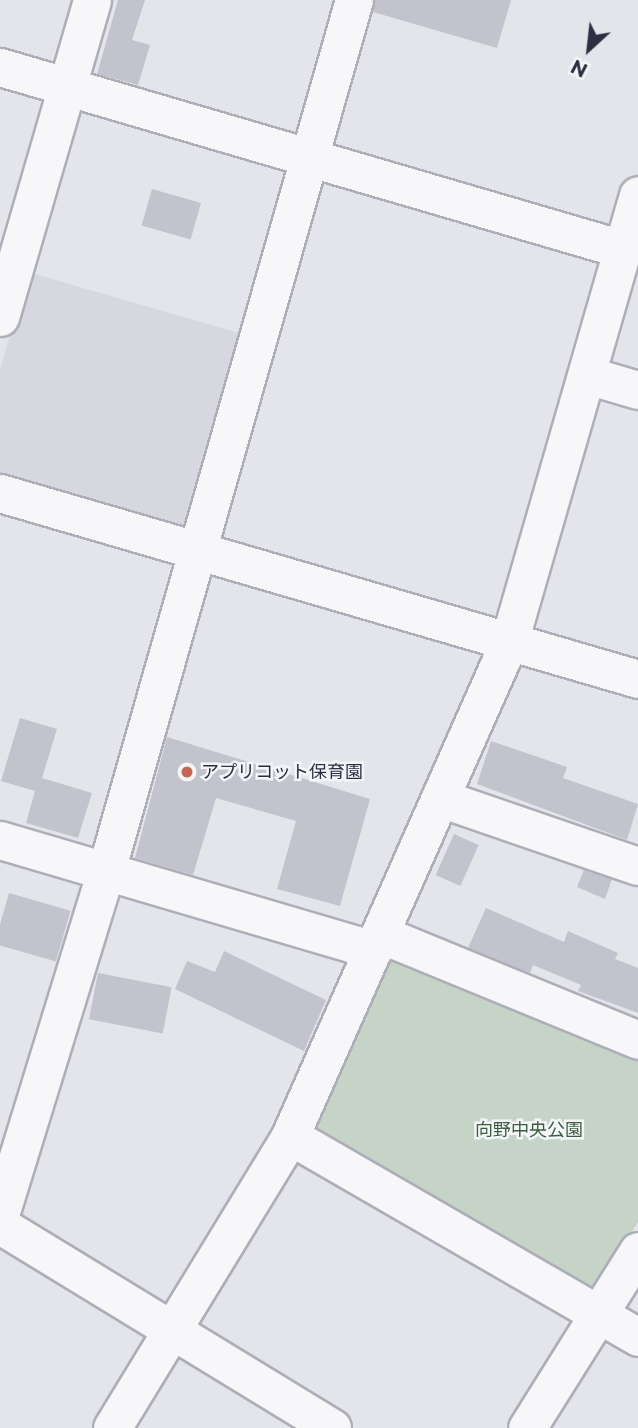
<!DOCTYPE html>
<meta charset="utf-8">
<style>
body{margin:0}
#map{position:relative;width:638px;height:1428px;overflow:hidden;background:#e4e5eb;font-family:Montserrat,"Noto Sans JP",sans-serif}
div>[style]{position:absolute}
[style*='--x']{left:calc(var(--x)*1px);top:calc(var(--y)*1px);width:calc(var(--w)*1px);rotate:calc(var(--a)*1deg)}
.built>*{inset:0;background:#d7d7e0}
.green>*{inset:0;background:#c6d4c7}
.building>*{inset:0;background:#c2c3cd;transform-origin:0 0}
.roads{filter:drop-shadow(2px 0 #adaeb8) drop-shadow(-2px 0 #adaeb8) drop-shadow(0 2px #adaeb8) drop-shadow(0 -2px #adaeb8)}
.minor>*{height:37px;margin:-18.5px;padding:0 18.5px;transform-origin:18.5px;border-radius:18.5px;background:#f7f7f9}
.dots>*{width:19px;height:19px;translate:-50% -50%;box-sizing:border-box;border:4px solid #f4f5f8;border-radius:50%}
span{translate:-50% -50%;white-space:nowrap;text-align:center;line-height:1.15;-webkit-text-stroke:5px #f4f5f8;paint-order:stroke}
.poi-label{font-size:18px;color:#2d2f42}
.left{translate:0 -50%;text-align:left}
.park-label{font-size:18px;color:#3c5d3f}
.north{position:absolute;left:554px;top:14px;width:70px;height:70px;-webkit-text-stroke:5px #f4f5f8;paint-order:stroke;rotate:207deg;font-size:19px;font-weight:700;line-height:28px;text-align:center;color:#2d2f42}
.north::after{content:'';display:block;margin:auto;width:24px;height:32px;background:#2d2f42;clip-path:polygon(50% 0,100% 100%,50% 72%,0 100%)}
</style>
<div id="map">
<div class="built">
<div style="clip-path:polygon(28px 272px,246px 335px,189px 534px,0 479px,0 370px)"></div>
</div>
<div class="green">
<div style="clip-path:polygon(394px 951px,638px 1058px,638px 1222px,595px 1293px,307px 1132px)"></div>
</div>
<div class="building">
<div style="clip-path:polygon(118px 0,145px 0,132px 40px,150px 45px,138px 85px,97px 74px)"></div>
<div style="clip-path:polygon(374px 0,511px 0,497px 48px,373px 12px)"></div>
<div style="left:152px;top:189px;width:51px;height:38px;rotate:16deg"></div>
<div style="clip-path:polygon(20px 718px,57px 729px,42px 778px,92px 793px,78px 838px,26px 823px,35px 791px,1px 781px)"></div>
<div style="clip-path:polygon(167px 737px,370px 799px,340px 906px,277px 889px,296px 821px,216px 798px,193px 875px,135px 858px)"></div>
<div style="clip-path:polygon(491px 741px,567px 767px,563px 778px,638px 804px,627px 840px,477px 784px)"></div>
<div style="left:454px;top:834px;width:27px;height:45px;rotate:24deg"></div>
<div style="clip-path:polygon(584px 870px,612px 879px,605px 899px,577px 887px)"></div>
<div style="left:9px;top:893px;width:64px;height:53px;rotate:16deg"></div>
<div style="clip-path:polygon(486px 908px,564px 942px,568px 931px,618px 953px,615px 959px,638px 968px,638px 1013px,578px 991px,581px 985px,533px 965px,530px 973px,468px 948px)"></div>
<div style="clip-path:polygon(224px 951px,326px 1000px,304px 1051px,175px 989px,187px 961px,215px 972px)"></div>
<div style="left:98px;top:973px;width:75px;height:47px;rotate:11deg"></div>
</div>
<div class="roads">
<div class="minor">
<div style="--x:0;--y:67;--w:648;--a:16.31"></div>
<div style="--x:0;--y:317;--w:330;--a:-73.8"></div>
<div style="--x:587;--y:375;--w:53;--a:16.4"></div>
<div style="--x:0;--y:493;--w:665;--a:16.25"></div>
<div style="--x:440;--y:798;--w:209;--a:19"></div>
<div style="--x:0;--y:840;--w:389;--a:16.4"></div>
<div style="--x:380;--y:934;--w:279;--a:22.3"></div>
<div style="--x:290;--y:1136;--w:402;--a:30"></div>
<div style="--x:0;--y:1215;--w:360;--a:-72.9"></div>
<div style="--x:106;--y:871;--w:906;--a:-74.11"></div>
<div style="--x:0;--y:1225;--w:389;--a:31.4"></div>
<div style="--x:112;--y:1428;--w:342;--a:-58.6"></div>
<div style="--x:290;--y:1136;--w:540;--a:-66.09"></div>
<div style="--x:509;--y:642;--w:465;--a:-73.9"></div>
<div style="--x:527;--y:1428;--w:209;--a:-57.9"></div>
</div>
</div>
<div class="dots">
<div style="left:187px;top:772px;background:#c46655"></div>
</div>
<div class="poi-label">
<span class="left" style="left:201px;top:772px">アプリコット保育園</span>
</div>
<div class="park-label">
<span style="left:529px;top:1130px">向野中央公園</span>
</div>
<div class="north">N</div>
</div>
